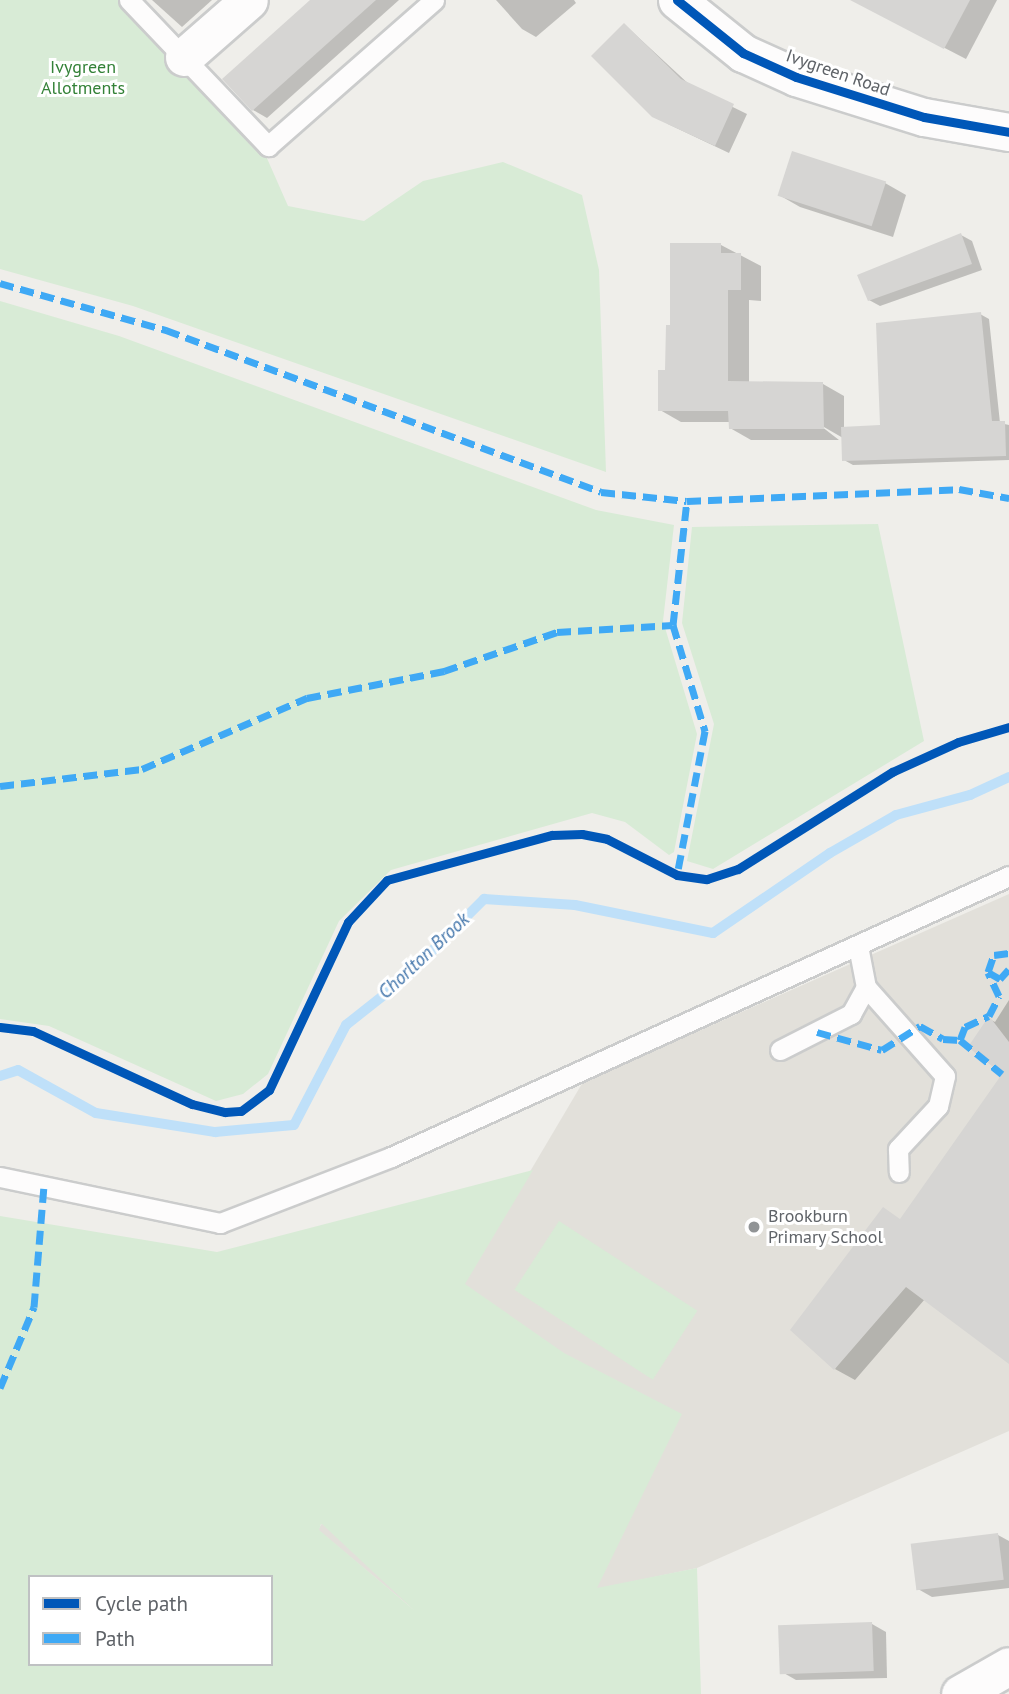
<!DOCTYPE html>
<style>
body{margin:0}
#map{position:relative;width:1009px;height:1694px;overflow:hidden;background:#efeeea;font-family:"PT Sans",sans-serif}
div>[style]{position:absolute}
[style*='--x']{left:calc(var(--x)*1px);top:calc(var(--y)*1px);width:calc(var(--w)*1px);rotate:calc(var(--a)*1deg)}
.education>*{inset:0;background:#e2e0da}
.green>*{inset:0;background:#d8ebd6;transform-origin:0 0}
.shadow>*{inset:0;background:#0003}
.stream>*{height:10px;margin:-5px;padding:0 5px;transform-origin:5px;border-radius:5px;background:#bfe0f9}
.building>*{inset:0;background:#d6d5d3;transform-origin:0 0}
.roads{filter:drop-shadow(2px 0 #cbcccc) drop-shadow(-2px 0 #cbcccc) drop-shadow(0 2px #cbcccc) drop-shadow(0 -2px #cbcccc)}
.service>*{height:19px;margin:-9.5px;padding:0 9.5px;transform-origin:9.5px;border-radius:9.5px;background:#fdfcfc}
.minor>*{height:37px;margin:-18.5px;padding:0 18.5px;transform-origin:18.5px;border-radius:18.5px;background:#fdfcfc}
.quiet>*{height:7px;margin-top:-3.5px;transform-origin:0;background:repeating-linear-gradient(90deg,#3fa9f5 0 14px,transparent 0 21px)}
.cycleway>*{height:9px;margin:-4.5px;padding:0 4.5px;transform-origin:4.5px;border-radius:4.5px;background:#0057b8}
.dots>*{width:19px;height:19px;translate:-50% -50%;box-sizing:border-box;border:4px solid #fff;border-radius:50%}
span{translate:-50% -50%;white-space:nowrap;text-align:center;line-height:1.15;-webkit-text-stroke:6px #fff;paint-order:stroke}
.park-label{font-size:18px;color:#348238}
.street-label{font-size:18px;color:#5f6368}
.poi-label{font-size:18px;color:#5f6368}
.left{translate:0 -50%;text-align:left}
.water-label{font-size:19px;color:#4174aa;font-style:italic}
.legend{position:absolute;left:28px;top:1575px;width:245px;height:91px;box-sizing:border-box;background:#fff;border:2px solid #bfc1c3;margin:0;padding:9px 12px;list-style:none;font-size:21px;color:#5f6368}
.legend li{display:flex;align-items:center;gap:14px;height:35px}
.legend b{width:35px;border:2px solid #bfc1c3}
</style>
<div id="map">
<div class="education">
<div style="clip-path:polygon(1009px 894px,1009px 1431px,697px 1568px,431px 1624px,318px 1530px,583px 1082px)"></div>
</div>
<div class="green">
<div style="clip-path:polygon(0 0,119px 0,266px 156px,288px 206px,364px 221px,423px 181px,503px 162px,582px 195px,599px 270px,606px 472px,133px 306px,0 269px)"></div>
<div style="clip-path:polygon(0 301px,119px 336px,596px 510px,674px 525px,663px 621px,697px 734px,674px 852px,669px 855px,625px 822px,592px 813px,391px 870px,339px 921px,268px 1074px,243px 1094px,216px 1101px,49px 1026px,0 1019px)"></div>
<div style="clip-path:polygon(878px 524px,924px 741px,713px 869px,687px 861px,714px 724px,682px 623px,692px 527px)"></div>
<div style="clip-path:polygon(evenodd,533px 1170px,465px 1284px,564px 1353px,682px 1414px,597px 1588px,697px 1568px,701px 1694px,0 1694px,0 1216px,217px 1252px,533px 1170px,321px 1524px,322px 1524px,414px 1610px,319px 1530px,321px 1524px,533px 1170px,30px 1577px,271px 1577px,271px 1664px,30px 1664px,30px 1577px)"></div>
<div style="left:559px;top:1221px;width:165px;height:82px;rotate:33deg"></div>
</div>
<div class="shadow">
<div style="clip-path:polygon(152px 0,212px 0,182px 27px)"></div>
<div style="clip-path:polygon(313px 0,399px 0,267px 118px,253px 110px)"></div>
<div style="clip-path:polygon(496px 0,574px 0,576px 3px,536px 37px,522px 29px)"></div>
<div style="clip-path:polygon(862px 0,997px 0,966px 59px,881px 15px)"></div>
<div style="clip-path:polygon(625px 25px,692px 87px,747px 114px,729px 153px,668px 124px)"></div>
<div style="clip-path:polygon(885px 183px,906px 195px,893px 237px,800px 207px,779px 195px)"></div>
<div style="clip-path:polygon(961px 235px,972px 241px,982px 270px,880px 306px,869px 300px)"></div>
<div style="clip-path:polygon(721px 245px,761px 266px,761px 301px,749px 300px,749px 383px,823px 384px,844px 396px,844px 429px,882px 427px,980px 314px,989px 319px,1000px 423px,1009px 425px,1009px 460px,853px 465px,844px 460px,843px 438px,817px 423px,839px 440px,751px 440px,730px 428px,730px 422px,681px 422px,660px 410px,672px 327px)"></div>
<div style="clip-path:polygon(1009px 1000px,1009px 1362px,925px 1299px,855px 1380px,835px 1369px,902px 1220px,1005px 1073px,989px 1019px,995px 1022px)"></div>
<div style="clip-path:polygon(998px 1535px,1009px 1541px,1009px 1588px,932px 1597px,918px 1589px)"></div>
<div style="clip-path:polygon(872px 1624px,886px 1632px,887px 1678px,796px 1680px,782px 1672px)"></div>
</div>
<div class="stream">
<div style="--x:0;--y:1076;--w:19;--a:-18"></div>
<div style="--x:18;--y:1070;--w:89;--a:28.9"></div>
<div style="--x:96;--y:1113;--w:121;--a:9.1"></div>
<div style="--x:215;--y:1132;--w:79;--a:-5.1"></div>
<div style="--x:294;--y:1125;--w:113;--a:-62.5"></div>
<div style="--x:346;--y:1025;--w:73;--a:-38.3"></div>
<div style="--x:403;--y:980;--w:115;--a:-45"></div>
<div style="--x:484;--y:899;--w:91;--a:3.8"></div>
<div style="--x:575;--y:905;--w:141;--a:11.5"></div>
<div style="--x:713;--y:933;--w:142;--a:-34.4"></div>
<div style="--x:830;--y:853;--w:76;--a:-29.9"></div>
<div style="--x:896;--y:815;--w:77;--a:-15.1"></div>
<div style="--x:970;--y:795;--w:43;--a:-24.8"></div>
</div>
<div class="building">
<div style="clip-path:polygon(310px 0,376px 0,252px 111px,222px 79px)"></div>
<div style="clip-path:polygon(850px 0,970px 0,944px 49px)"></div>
<div style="clip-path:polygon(624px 23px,681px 79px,734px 104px,715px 146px,652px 117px,591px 56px)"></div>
<div style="left:792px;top:151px;width:99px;height:47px;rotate:18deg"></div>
<div style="clip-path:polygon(961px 233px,972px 264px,868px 301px,857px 275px)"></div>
<div style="clip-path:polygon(670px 243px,721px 243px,721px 253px,741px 253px,741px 290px,728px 290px,728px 381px,823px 382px,824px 429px,729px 429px,728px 411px,658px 411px,658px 370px,665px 370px,666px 325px,670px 325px)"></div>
<div style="clip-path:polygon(981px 312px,992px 421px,1005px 421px,1006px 456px,842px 461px,841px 427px,880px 425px,876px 323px)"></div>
<div style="clip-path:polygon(989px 1016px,1009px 1042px,1009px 1364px,906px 1287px,834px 1370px,790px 1330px,883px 1207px,900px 1219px,1002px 1074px,968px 1047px)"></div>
<div style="left:998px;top:1533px;width:47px;height:88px;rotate:83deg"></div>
<div style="left:872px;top:1622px;width:49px;height:94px;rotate:88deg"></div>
</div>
<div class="roads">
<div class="service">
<div style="--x:129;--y:0;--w:202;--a:46.4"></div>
<div style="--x:268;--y:146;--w:221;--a:-41.3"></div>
<div style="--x:858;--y:946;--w:42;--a:79"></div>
<div style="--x:866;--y:987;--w:119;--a:48.4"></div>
<div style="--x:945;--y:1076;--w:31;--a:103"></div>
<div style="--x:938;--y:1106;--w:59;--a:132.9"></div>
<div style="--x:898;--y:1149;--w:23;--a:88"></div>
<div style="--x:780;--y:1050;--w:80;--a:-26.9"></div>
<div style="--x:851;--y:1014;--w:31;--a:-61"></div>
<div style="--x:0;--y:1177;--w:225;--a:11.8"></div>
<div style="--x:220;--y:1223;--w:183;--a:-21.1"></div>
<div style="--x:391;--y:1157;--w:679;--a:-24.45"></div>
</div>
<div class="minor">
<div style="--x:677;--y:0;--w:85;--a:38.8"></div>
<div style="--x:743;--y:53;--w:58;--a:24.4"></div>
<div style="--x:796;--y:77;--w:134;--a:17.4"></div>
<div style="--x:924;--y:117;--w:86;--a:10"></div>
<div style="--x:184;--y:57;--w:86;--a:-41.2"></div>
<div style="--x:960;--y:1694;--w:56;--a:-29.7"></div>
</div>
</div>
<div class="quiet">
<div style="--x:0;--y:283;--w:173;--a:15.8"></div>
<div style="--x:166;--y:330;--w:464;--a:20.4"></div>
<div style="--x:601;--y:492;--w:86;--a:6"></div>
<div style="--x:687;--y:501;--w:272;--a:-2.5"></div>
<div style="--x:959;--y:489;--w:51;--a:10.2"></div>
<div style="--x:673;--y:625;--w:125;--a:-83.6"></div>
<div style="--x:0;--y:786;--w:143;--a:-6.8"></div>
<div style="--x:142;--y:769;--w:180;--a:-23.3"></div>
<div style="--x:307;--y:698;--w:140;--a:-11.1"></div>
<div style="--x:444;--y:671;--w:120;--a:-19"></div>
<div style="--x:557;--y:632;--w:116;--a:-3.5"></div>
<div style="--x:673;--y:625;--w:111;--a:73.2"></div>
<div style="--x:705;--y:731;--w:147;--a:101"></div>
<div style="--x:988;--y:972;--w:14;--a:30"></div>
<div style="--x:1000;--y:979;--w:13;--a:-48"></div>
<div style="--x:817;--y:1032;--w:67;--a:15.5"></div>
<div style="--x:882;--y:1050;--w:45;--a:-32.3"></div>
<div style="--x:920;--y:1026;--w:26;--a:29"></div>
<div style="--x:943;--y:1039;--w:17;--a:3"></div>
<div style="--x:960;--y:1040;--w:54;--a:39"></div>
<div style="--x:960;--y:1040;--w:14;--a:-69"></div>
<div style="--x:965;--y:1027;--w:26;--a:-25"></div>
<div style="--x:989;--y:1016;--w:22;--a:-63"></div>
<div style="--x:999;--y:996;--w:26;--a:-115"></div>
<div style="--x:988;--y:972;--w:18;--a:-71"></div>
<div style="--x:994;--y:955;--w:15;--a:-8"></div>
<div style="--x:0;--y:1388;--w:88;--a:-67.2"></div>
<div style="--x:34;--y:1307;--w:121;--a:-85.3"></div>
</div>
<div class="cycleway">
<div style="--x:677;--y:0;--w:85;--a:38.8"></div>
<div style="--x:743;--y:53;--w:58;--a:24.4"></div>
<div style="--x:796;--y:77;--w:134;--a:17.4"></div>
<div style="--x:924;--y:117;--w:86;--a:10"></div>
<div style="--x:0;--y:1027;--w:33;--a:7"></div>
<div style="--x:33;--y:1031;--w:175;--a:24.7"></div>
<div style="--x:192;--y:1104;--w:34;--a:14"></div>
<div style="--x:225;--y:1112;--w:16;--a:-4"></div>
<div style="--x:241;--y:1111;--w:35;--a:-37"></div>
<div style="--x:269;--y:1090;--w:186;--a:-64.8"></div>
<div style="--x:348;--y:922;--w:57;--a:-47.1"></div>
<div style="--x:387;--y:880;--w:171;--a:-15.3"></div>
<div style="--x:552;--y:835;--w:30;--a:-2"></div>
<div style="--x:582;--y:834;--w:25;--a:11"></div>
<div style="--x:607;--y:839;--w:79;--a:27.2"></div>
<div style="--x:677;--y:875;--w:30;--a:8"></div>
<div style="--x:707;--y:879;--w:33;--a:-18"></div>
<div style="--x:738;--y:869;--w:182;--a:-32.2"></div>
<div style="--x:892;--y:772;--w:72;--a:-24.4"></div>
<div style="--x:958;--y:742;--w:53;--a:-16.4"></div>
</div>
<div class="dots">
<div style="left:754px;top:1227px;background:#919496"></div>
</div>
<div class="park-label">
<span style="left:83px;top:78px">Ivygreen<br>Allotments</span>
</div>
<div class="street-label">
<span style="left:838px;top:73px;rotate:19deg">Ivygreen Road</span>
</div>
<div class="poi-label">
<span class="left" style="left:768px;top:1227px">Brookburn<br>Primary School</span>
</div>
<div class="water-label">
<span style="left:424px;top:956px;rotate:-43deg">Chorlton Brook</span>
</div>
<ul class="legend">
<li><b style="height:9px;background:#0057b8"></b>Cycle path</li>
<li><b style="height:9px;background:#3fa9f5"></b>Path</li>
</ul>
</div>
